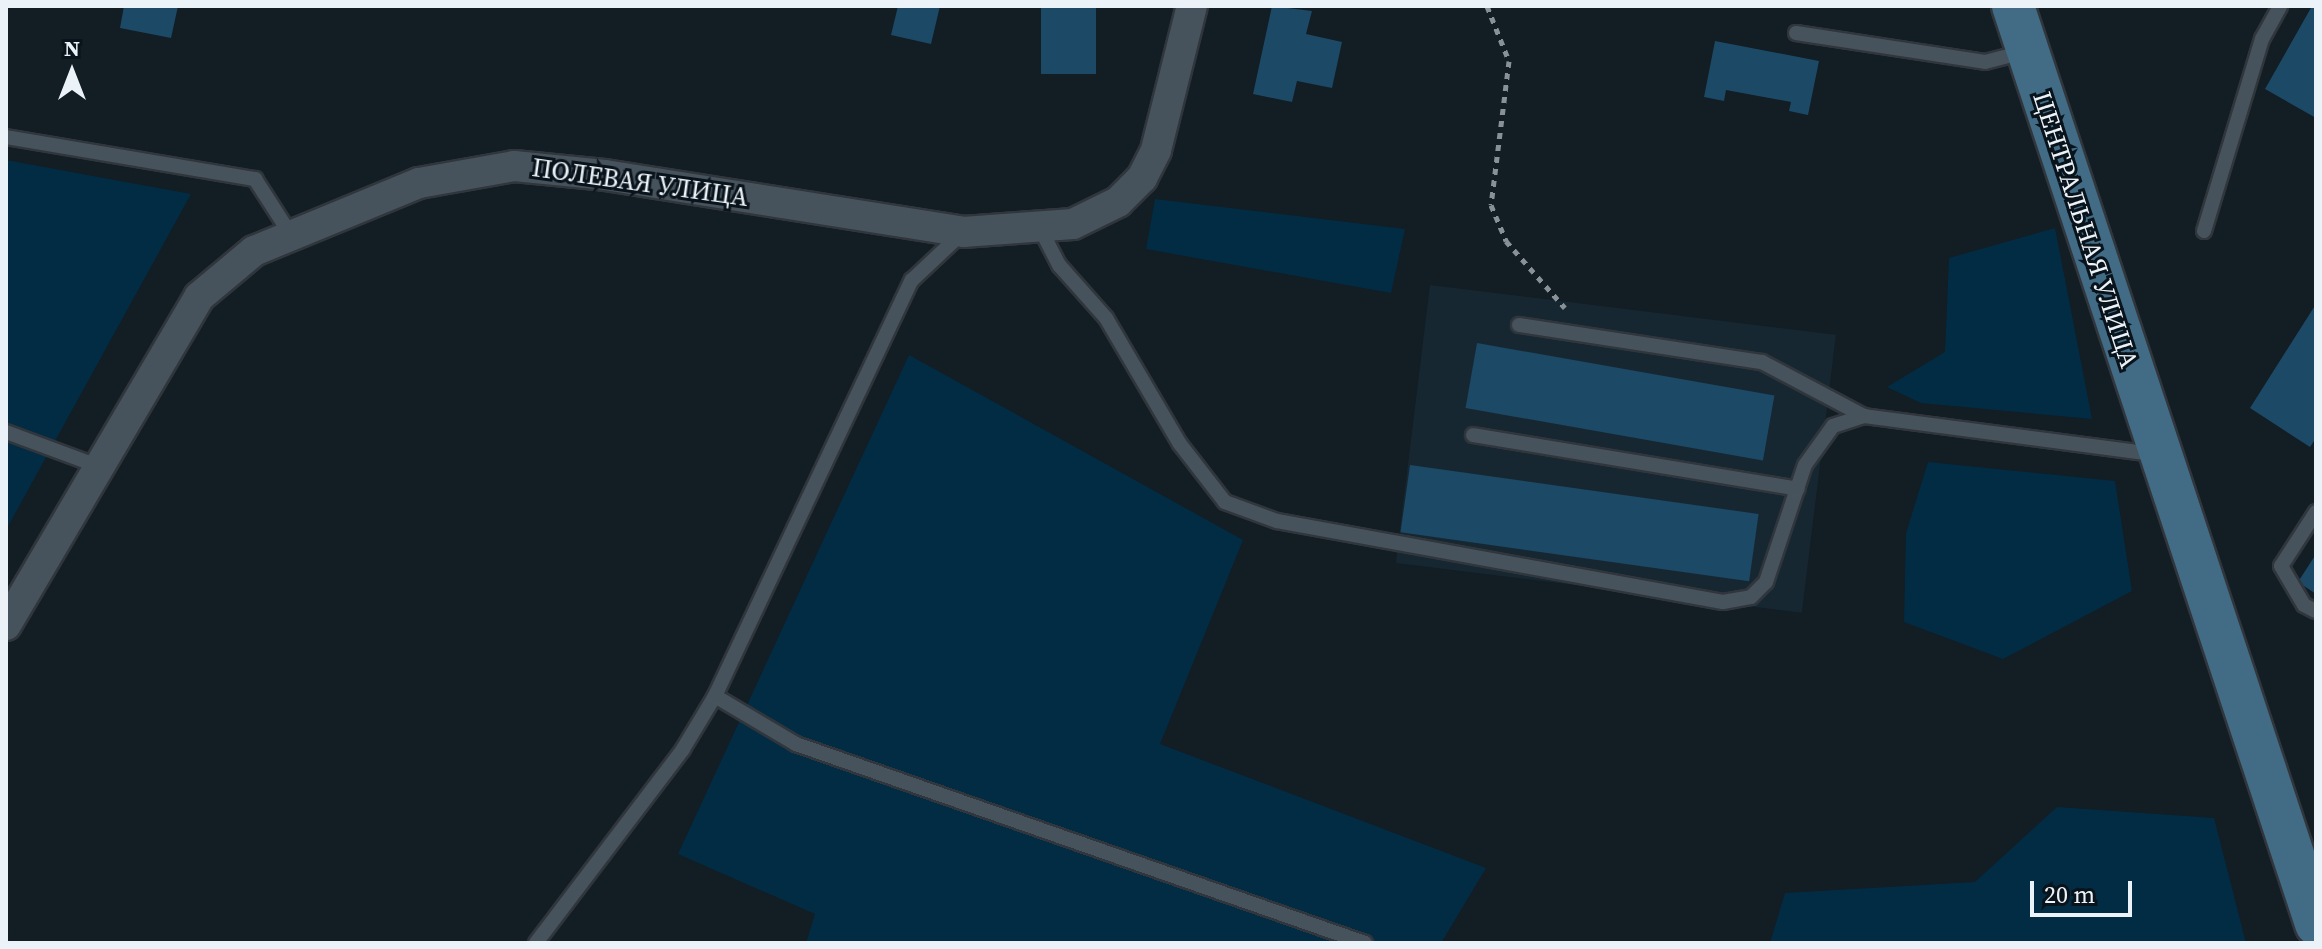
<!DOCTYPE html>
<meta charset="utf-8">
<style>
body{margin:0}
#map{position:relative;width:2322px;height:949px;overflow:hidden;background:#121d24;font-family:"Source Serif 4",serif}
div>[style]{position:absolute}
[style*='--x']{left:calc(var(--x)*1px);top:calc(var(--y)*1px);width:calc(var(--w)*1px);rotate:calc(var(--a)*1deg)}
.built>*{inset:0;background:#162732;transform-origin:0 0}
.green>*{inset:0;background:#022c44}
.building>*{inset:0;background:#1c4966;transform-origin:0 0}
.path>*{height:5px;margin-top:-2.5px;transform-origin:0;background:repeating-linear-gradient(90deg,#889197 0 6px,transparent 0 12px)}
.roads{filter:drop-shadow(2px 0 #30363c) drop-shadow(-2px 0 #30363c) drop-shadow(0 2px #30363c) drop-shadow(0 -2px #30363c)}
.lane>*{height:14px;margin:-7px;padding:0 7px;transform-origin:7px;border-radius:7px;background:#47535c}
.street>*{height:30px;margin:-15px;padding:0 15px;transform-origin:15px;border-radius:15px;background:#47535c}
.secondary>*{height:42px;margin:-21px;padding:0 21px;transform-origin:21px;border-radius:21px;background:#426b85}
span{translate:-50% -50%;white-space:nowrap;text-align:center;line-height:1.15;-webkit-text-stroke:6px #09131b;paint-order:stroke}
.street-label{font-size:26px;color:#ecf3f8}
.frame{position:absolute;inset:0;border:8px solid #ecf3f8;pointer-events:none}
.north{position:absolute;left:32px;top:32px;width:80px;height:80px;-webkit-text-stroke:6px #09131b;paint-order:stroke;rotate:0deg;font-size:22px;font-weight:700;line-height:32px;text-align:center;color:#ecf3f8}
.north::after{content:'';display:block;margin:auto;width:28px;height:36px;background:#ecf3f8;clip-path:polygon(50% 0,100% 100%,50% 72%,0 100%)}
.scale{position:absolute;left:2030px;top:881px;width:102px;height:36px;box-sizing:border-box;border:4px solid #ecf3f8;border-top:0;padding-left:10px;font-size:24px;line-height:28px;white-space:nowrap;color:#ecf3f8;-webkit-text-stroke:6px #09131b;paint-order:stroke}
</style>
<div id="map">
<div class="built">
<div style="left:1430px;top:285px;width:409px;height:280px;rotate:7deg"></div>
</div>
<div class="green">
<div style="clip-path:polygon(6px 160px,191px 194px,6px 530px)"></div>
<div style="clip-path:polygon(1155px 199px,1405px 229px,1391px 293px,1146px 249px)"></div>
<div style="clip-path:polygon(2055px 228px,2092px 419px,1921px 403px,1887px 387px,1945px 352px,1949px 258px)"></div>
<div style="clip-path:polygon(909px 355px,1243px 540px,1160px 744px,1486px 868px,1441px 943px,806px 943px,815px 914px,678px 854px)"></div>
<div style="clip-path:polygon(1928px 462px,2115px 481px,2132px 591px,2003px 659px,1904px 622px,1906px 533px)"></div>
<div style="clip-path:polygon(2057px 807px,2214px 818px,2246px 943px,1770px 943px,1785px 893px,1975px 882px)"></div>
</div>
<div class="building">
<div style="clip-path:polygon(124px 6px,178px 6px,171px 38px,120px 28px)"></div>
<div style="clip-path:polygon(898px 6px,940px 6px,931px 44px,891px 35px)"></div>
<div style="left:1041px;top:6px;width:55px;height:68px"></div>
<div style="clip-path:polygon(1272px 6px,1312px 11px,1306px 34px,1342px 42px,1332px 88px,1297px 81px,1292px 102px,1253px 94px)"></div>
<div style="clip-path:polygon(2312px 6px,2316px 6px,2316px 118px,2265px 89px)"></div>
<div style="clip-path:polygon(1715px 41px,1819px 61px,1808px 115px,1789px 111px,1791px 102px,1726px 90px,1724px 101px,1704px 97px)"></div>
<div style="clip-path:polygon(2316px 304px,2316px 438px,2310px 447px,2250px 408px)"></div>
<div style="left:1477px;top:343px;width:302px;height:66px;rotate:10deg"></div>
<div style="left:1410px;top:465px;width:352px;height:68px;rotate:8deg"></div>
<div style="clip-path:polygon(2316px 554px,2316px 594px,2298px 582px)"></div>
</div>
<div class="path">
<div style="--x:1487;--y:6;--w:59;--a:68.2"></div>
<div style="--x:1509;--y:61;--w:145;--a:97.1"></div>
<div style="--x:1491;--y:205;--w:39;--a:67"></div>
<div style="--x:1506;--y:241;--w:89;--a:48.6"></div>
</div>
<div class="roads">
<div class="lane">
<div style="--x:1796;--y:33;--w:191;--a:8.7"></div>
<div style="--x:1985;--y:62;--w:40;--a:-14.4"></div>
<div style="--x:6;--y:137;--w:253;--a:9.6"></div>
<div style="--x:255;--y:179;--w:67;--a:57.3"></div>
<div style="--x:1040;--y:228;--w:42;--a:62.8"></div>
<div style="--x:1059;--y:265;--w:71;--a:48.4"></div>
<div style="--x:1106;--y:318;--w:146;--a:59.6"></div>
<div style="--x:1180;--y:444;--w:73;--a:52.2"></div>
<div style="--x:1225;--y:502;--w:55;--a:20.1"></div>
<div style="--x:1277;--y:521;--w:453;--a:10.3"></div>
<div style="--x:1723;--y:602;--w:28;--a:-10"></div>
<div style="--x:1751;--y:597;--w:21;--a:-45"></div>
<div style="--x:1766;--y:582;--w:123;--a:-71.6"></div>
<div style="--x:1805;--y:465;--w:48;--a:-54.3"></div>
<div style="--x:1833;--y:426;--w:33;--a:-18"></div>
<div style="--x:1864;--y:416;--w:292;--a:7.5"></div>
<div style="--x:2204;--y:231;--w:201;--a:-73.2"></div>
<div style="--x:2262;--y:39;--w:38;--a:-61"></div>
<div style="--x:1519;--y:325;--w:246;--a:8.7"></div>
<div style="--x:1762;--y:362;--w:115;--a:27.9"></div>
<div style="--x:6;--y:432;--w:95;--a:20.3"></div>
<div style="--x:1473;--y:435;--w:329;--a:9.4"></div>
<div style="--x:2316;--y:512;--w:64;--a:122.9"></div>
<div style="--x:2281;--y:566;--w:45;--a:59.5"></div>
<div style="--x:2304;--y:605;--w:13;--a:27"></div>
<div style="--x:715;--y:696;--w:94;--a:30.7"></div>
<div style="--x:796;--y:744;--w:603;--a:19.28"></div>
<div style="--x:536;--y:943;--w:243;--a:-52.8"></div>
<div style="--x:683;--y:749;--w:62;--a:-58.9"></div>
<div style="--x:715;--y:696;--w:460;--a:-64.7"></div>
<div style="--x:912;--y:280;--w:66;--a:-43.2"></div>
</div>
<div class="street">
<div style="--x:6;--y:625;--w:381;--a:-59.5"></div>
<div style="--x:199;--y:297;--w:72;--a:-39.9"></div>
<div style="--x:254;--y:251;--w:178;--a:-22.4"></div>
<div style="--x:419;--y:183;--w:97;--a:-10.1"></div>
<div style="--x:514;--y:166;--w:91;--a:5.6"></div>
<div style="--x:605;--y:175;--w:363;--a:9"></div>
<div style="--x:963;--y:232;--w:110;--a:-4.2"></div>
<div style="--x:1073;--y:224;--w:50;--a:-26.1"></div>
<div style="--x:1118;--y:202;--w:34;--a:-45"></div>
<div style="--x:1142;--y:178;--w:31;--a:-63"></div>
<div style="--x:1156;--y:150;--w:148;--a:-76"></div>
</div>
<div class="secondary">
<div style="--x:2013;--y:6;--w:967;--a:71.73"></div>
</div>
</div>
<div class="street-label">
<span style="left:640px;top:183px;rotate:8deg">ПОЛЕВАЯ УЛИЦА</span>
<span style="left:2085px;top:230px;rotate:72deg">ЦЕНТРАЛЬНАЯ УЛИЦА</span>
</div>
<div class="frame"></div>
<div class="north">N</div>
<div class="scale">20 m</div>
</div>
